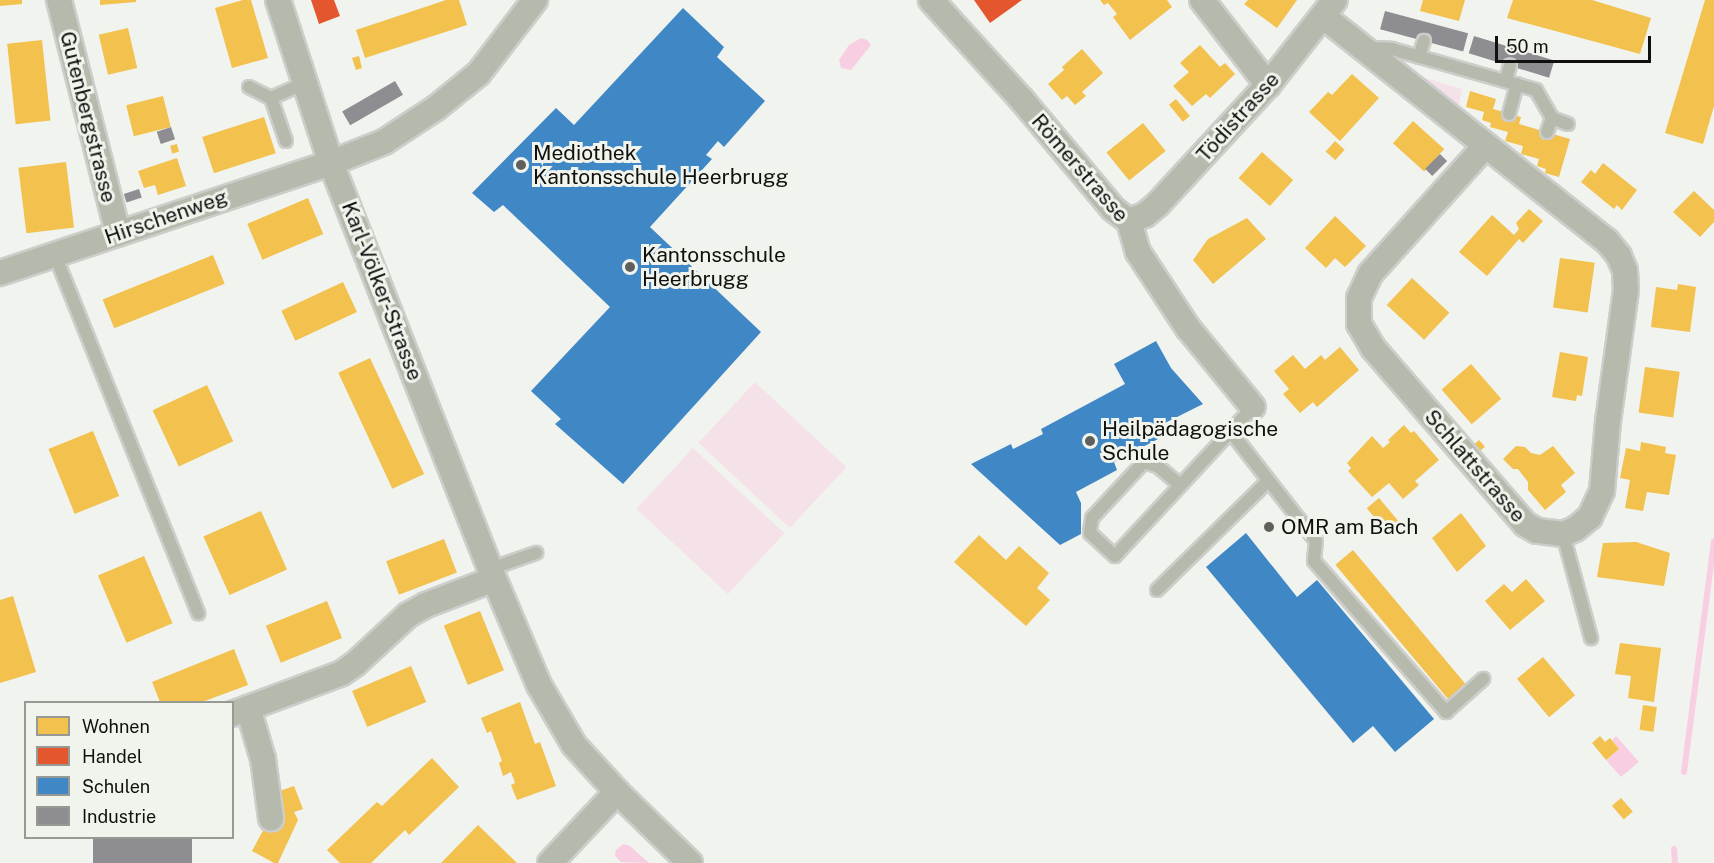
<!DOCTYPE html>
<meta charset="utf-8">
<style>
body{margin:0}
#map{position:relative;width:1714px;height:863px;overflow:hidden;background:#f1f3ee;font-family:"Public Sans",sans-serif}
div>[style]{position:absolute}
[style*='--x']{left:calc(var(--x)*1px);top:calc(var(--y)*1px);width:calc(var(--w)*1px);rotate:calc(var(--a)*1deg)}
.green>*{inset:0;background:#f5e2e9;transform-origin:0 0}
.water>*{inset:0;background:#f8cfe2}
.homes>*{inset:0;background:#f2c14e;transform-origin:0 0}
.shops>*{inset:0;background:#e4572e}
.schools>*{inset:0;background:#3f88c5}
.industry>*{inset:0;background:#8d8d92;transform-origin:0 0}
.stream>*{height:6px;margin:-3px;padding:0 3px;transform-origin:3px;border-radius:3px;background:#f8cfe2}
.roads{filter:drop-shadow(2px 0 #cdcecb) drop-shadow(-2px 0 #cdcecb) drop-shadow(0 2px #cdcecb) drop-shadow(0 -2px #cdcecb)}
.service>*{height:12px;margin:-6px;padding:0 6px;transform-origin:6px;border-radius:6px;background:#b5baad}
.minor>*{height:24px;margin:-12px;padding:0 12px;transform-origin:12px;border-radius:12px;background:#b5baad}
.dots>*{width:16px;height:16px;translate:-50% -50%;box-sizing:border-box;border:3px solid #f1f4ed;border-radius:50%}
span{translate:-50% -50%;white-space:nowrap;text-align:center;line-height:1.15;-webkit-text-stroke:6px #f1f4ed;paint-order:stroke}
.street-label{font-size:21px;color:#10110f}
.poi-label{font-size:21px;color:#10110f}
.left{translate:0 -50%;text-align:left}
.legend{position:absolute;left:24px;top:701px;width:210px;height:138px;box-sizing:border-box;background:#f1f4ed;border:2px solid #979994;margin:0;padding:8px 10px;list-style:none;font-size:18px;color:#10110f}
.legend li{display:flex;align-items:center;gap:12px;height:30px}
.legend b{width:30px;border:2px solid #979994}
.scale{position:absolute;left:1495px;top:36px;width:156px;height:27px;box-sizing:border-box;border:3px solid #10110f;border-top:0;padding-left:8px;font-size:18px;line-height:21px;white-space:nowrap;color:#10110f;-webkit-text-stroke:4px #f1f4ed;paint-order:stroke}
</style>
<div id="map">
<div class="green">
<div style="clip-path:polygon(1415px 75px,1462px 89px,1458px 109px)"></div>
<div style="left:755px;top:382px;width:125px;height:83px;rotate:43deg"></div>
<div style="left:693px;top:448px;width:125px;height:83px;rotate:43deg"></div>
</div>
<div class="water">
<div style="clip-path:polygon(861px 38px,867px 40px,871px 45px,851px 70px,841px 68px,839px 60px,849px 45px)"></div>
<div style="clip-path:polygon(1616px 736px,1639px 762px,1621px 777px,1606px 760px,1619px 749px,1612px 740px)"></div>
<div style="clip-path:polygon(623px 844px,630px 846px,649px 863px,621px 862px,615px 856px,616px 850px)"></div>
</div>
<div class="homes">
<div style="clip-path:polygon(0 0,22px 0,22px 4px,0 6px)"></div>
<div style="clip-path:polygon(100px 0,136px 0,136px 2px,100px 5px)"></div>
<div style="clip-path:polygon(243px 0,251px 0,268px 58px,232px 68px,215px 8px)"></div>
<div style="clip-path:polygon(446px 0,459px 0,467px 25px,365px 58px,356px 30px)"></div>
<div style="clip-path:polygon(1100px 0,1167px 0,1172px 7px,1130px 40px,1113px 17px,1117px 14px,1108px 3px,1104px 5px)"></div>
<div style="clip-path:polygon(1248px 0,1297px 0,1277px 28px,1244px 4px)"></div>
<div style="clip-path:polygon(1423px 0,1465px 0,1459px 21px,1420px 11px)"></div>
<div style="clip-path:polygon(1513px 0,1592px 0,1651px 18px,1640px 54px,1507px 18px)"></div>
<div style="clip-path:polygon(1705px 0,1714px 0,1714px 106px,1703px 144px,1665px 133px)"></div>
<div style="left:128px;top:28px;width:41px;height:30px;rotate:77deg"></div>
<div style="left:42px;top:40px;width:81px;height:35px;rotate:84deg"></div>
<div style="clip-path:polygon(1200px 45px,1220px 67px,1225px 63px,1235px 74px,1210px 98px,1206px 94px,1192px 106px,1173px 86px,1189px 72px,1180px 63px)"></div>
<div style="clip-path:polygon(1082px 49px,1103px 73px,1082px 92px,1086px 96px,1075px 105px,1067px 96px,1062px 100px,1048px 84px,1064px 70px,1062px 67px)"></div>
<div style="clip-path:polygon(359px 56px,362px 68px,356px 70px,352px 58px)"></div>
<div style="clip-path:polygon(1352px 74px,1379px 98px,1340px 141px,1309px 112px,1328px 92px,1332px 95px)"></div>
<div style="clip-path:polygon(1470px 91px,1496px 99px,1493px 109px,1521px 117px,1519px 124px,1570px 139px,1559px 177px,1545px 173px,1546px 169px,1537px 166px,1539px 159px,1521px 154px,1523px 146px,1505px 141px,1508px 132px,1490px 127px,1491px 123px,1482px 120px,1484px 112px,1466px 107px)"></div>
<div style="left:163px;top:96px;width:32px;height:38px;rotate:76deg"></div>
<div style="left:1176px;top:99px;width:22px;height:9px;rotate:51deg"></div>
<div style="left:264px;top:117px;width:38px;height:65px;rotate:72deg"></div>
<div style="left:1413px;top:121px;width:42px;height:30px;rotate:42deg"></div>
<div style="left:1143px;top:123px;width:36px;height:47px;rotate:51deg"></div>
<div style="left:1335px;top:141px;width:13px;height:14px;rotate:42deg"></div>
<div style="left:177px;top:144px;width:8px;height:7px;rotate:76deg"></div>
<div style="left:1262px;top:152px;width:42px;height:35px;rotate:42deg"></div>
<div style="clip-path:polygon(177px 158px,186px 186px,158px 195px,155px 185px,144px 188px,138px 171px)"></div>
<div style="left:66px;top:162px;width:66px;height:48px;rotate:83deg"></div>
<div style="clip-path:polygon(1603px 163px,1637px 190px,1622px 210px,1617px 205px,1614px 209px,1581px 182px,1591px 170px,1595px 174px)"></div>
<div style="clip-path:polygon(1694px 191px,1714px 210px,1714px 222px,1700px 237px,1673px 212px)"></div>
<div style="left:308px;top:198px;width:39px;height:66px;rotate:67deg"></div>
<div style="clip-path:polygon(1529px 209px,1543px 221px,1523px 243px,1519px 239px,1487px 276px,1459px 252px,1492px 215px,1514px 235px,1519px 229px,1516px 223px)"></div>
<div style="clip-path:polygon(1335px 216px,1366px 246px,1345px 267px,1335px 258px,1326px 268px,1305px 248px)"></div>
<div style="clip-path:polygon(1247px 218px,1266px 239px,1213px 284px,1193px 260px,1208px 239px)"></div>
<div style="left:213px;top:255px;width:31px;height:119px;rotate:68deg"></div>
<div style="left:1560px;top:258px;width:35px;height:50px;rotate:8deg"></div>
<div style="left:1412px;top:278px;width:51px;height:37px;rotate:43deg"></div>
<div style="left:343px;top:282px;width:33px;height:68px;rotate:65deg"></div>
<div style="clip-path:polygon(1678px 284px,1696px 287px,1690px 332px,1651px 327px,1656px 287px,1677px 290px)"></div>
<div style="clip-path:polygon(1340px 347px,1359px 370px,1317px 407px,1313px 402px,1300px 413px,1283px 394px,1289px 389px,1274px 371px,1293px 355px,1305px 369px,1321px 355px,1325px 360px)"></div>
<div style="clip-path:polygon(1560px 352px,1588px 357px,1582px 396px,1577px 395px,1576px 401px,1552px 397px)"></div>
<div style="left:370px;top:358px;width:128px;height:35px;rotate:65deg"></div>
<div style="left:1471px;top:364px;width:46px;height:39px;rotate:49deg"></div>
<div style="left:1645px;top:367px;width:35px;height:46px;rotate:8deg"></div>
<div style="left:207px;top:385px;width:62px;height:60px;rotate:65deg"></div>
<div style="clip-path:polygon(1404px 425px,1411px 433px,1414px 431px,1439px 460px,1415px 481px,1419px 485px,1403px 499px,1389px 483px,1372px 497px,1348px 471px,1351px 468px,1347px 463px,1372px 436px,1383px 448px,1390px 442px,1388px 440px)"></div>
<div style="left:93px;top:431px;width:70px;height:48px;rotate:68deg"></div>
<div style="left:1479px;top:440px;width:9px;height:8px;rotate:49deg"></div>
<div style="clip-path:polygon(1641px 442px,1666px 447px,1665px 453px,1676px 455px,1669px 495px,1647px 492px,1643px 511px,1625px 508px,1630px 480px,1620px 478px,1626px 448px,1640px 451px)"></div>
<div style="clip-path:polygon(1516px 446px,1525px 447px,1531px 453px,1540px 455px,1553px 446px,1575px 473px,1561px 485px,1566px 492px,1545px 510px,1528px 490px,1528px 482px,1518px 469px,1513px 469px,1503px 459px)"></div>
<div style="left:1379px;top:498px;width:31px;height:16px;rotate:50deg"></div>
<div style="left:261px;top:511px;width:64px;height:63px;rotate:66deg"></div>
<div style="clip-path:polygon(1461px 513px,1486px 546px,1457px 572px,1432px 538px)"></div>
<div style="clip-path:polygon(979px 535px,1006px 560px,1019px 546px,1049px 573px,1037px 588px,1050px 600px,1026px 626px,954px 562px)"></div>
<div style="left:444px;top:539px;width:36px;height:62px;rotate:69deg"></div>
<div style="clip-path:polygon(1636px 542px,1670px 553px,1664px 586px,1597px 577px,1603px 543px)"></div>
<div style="left:1353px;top:550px;width:176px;height:23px;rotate:50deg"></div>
<div style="left:144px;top:556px;width:73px;height:50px;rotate:67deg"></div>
<div style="clip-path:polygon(1526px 579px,1545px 601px,1510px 630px,1485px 601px,1504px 584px,1512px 592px)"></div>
<div style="clip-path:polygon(13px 596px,36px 672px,0 683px,0 600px)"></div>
<div style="left:327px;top:601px;width:40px;height:66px;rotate:68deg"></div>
<div style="left:480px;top:611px;width:64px;height:39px;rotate:68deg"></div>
<div style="clip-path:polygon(1620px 643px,1661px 648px,1654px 702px,1628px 698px,1631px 676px,1615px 674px)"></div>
<div style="clip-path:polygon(234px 649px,248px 685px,202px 702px,160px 702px,152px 682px)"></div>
<div style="left:1543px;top:657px;width:50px;height:34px;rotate:50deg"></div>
<div style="left:411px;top:666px;width:39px;height:64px;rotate:67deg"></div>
<div style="clip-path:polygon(520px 702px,535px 744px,540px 742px,556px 786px,517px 800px,511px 785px,515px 783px,511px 772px,503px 776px,499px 763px,502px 761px,491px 731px,487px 733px,481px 718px)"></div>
<div style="left:1643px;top:705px;width:14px;height:25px;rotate:8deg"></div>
<div style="clip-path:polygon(1600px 736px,1605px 742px,1610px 738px,1619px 749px,1606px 760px,1592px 743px)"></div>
<div style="clip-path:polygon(432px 758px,459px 787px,409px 835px,405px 830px,371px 863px,340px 863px,327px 850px,377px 802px,382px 806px)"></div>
<div style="clip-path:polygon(294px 786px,303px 809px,294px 812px,298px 820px,278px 863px,274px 863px,252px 851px,266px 825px,271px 794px)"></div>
<div style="left:1621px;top:798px;width:18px;height:12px;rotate:49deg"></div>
<div style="clip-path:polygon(478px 825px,517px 863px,441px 863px)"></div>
</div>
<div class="shops">
<div style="clip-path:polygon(311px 0,334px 0,340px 16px,319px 24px)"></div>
<div style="clip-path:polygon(974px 0,1022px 0,990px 23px)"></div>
</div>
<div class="schools">
<div style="clip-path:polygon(683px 8px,724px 47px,717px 57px,765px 101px,724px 147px,718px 141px,706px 155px,712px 159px,650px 227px,761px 332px,623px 484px,555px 424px,561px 419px,531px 391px,610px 307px,503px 205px,494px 212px,472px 193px,556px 108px,574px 125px)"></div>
<div style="clip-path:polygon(1156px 341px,1171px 368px,1203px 404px,1153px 429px,1158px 439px,1114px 462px,1117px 470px,1076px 492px,1081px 503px,1081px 534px,1060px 545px,971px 464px,1011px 444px,1013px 449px,1043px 434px,1041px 429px,1125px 384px,1114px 364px)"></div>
<div style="clip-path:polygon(1246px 533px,1297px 597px,1317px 580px,1434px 719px,1395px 752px,1373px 726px,1353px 743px,1206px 567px)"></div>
</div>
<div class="industry">
<div style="left:1385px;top:11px;width:86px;height:19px;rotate:15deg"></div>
<div style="left:1474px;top:36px;width:84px;height:18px;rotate:17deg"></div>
<div style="left:395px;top:81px;width:16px;height:61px;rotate:60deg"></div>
<div style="left:171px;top:127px;width:13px;height:15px;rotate:72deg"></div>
<div style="left:1440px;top:154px;width:10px;height:21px;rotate:45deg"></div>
<div style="left:139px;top:189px;width:9px;height:16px;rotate:72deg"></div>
<div style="left:93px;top:838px;width:99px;height:26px"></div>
</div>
<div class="stream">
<div style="--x:1684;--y:772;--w:233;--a:-82.6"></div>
<div style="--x:1674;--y:849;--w:14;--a:86"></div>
</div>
<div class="roads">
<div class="service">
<div style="--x:1368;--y:48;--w:24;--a:2"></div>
<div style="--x:1392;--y:49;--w:150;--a:15.9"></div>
<div style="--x:1536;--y:90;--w:32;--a:60"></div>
<div style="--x:1552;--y:118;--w:17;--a:21"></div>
<div style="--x:1419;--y:57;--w:17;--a:-73"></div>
<div style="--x:1506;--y:81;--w:16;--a:-76"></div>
<div style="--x:249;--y:87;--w:25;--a:27"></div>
<div style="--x:1509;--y:114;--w:31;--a:-75"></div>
<div style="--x:1547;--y:132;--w:15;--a:-70"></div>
<div style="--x:286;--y:141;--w:46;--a:-109.2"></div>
<div style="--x:271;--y:98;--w:36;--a:-24"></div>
<div style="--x:55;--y:255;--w:386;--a:68.2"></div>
<div style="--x:1231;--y:432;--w:138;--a:52.1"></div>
<div style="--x:1316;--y:541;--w:20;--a:96"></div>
<div style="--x:1314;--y:561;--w:201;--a:48.8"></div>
<div style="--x:1446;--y:712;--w:50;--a:-41.7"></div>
<div style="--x:1180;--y:485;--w:30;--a:-140"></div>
<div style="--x:1157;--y:466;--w:14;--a:-163"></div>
<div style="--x:1144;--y:462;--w:76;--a:132.9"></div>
<div style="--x:1092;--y:518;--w:15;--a:98"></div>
<div style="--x:1090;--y:533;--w:34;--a:43"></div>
<div style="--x:1115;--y:556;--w:203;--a:-47.2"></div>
<div style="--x:1563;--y:534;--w:108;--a:74.9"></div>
<div style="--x:490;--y:569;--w:49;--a:-19.2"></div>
<div style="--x:1157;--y:590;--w:156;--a:-44.5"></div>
</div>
<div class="minor">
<div style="--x:59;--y:0;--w:241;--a:75.8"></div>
<div style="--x:278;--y:0;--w:171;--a:72"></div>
<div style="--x:331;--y:163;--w:436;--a:68.6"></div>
<div style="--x:490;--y:569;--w:126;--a:67.1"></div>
<div style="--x:539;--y:685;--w:69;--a:59.7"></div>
<div style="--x:574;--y:745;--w:64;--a:47.5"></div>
<div style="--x:617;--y:792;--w:102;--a:44.2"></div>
<div style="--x:931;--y:0;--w:135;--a:47.7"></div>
<div style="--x:1022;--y:100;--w:142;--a:50.1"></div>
<div style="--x:1113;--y:209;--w:20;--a:37"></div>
<div style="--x:1129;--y:221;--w:32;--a:74"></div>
<div style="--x:1138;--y:252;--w:91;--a:56.7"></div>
<div style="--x:1188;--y:328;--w:102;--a:50.6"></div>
<div style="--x:1202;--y:0;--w:108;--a:52.2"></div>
<div style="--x:1324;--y:17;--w:361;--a:38.4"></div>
<div style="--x:1607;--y:241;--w:19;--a:51"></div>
<div style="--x:1619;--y:256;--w:16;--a:68"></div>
<div style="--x:1625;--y:271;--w:19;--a:87"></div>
<div style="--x:1626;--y:290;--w:132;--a:97.8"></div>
<div style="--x:1608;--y:421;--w:70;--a:94.9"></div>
<div style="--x:1602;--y:491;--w:29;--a:115"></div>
<div style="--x:1590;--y:517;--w:19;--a:141"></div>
<div style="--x:1575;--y:529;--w:13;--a:157"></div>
<div style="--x:1563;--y:534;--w:26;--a:-173"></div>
<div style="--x:1537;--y:531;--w:14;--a:-150"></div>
<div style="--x:1525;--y:524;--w:233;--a:-130.8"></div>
<div style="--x:1373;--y:348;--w:28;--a:-120"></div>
<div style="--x:1359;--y:324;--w:26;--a:-90"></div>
<div style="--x:1359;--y:298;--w:26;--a:-65"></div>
<div style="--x:1370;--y:274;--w:173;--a:-48"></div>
<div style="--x:1129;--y:221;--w:17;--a:-21"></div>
<div style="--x:1145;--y:215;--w:17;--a:-40"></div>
<div style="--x:1158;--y:204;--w:162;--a:-47.3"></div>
<div style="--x:1268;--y:85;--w:108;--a:-51.8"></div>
<div style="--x:0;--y:273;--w:349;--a:-18.4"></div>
<div style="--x:331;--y:163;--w:57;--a:-21.6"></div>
<div style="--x:384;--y:142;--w:62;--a:-33.2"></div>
<div style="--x:436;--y:108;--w:55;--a:-39.1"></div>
<div style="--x:479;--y:73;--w:92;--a:-52.5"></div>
<div style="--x:248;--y:708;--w:53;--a:73.6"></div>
<div style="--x:263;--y:759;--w:60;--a:82.3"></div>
<div style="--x:232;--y:714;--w:117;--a:-20.4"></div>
<div style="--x:342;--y:673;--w:16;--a:-35"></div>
<div style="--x:355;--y:664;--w:72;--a:-42.8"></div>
<div style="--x:408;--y:615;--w:21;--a:-29"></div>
<div style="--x:426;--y:605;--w:73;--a:-20.9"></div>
<div style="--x:550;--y:863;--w:98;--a:-46.7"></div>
</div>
</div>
<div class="dots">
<div style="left:521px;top:165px;background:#5f605d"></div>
<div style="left:630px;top:267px;background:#5f605d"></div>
<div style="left:1090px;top:441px;background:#5f605d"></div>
<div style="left:1269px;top:527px;background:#5f605d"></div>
</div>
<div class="street-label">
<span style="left:88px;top:117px;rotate:76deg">Gutenbergstrasse</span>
<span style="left:1238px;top:117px;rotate:-48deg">Tödistrasse</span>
<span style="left:1080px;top:168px;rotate:49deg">Römerstrasse</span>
<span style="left:166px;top:217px;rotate:-19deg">Hirschenweg</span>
<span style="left:382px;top:291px;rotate:69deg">Karl-Völker-Strasse</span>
<span style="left:1475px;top:466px;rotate:49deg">Schlattstrasse</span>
</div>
<div class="poi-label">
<span class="left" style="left:533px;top:165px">Mediothek<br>Kantonsschule Heerbrugg</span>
<span class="left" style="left:642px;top:267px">Kantonsschule<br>Heerbrugg</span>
<span class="left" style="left:1102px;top:441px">Heilpädagogische<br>Schule</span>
<span class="left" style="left:1281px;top:527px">OMR am Bach</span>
</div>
<ul class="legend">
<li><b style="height:16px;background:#f2c14e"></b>Wohnen</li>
<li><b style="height:16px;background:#e4572e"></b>Handel</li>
<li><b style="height:16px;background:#3f88c5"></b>Schulen</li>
<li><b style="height:16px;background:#8d8d92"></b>Industrie</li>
</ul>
<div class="scale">50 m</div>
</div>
